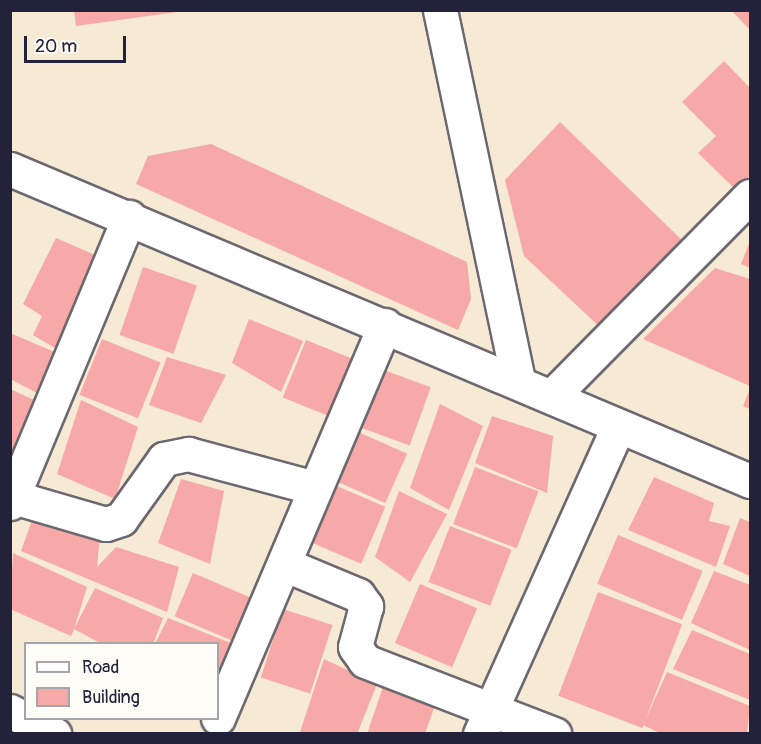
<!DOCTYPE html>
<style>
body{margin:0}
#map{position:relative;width:761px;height:744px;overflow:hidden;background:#f6ead4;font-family:Pangolin,sans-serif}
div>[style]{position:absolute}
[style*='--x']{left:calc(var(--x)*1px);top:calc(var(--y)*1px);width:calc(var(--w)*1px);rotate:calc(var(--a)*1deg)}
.building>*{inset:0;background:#f6a9a6;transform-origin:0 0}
.roads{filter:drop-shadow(2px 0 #6c6871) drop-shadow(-2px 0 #6c6871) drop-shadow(0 2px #6c6871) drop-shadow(0 -2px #6c6871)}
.street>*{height:33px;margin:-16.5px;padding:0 16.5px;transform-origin:16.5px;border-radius:16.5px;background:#fff}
span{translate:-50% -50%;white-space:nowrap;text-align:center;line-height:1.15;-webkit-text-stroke:5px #fdfcf7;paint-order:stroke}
.frame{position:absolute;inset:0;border:12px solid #22223b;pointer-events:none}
.legend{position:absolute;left:24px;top:642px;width:195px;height:78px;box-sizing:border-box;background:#fdfcf7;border:2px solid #a5a5ac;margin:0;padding:8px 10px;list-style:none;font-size:18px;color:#22223b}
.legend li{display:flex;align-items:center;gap:12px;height:30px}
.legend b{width:30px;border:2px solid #a5a5ac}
.scale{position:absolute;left:24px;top:36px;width:102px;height:27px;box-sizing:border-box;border:3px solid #22223b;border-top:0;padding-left:8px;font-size:18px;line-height:21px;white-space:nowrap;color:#22223b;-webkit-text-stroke:4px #fdfcf7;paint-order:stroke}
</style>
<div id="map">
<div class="building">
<div style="clip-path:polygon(74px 10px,177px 10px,177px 12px,76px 26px)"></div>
<div style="clip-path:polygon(731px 10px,750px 10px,750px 30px)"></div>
<div style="clip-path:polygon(724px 61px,750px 88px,750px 176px,736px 190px,698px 153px,716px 136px,682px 102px)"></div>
<div style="clip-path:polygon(560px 122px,685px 243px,602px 329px,524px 256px,505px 180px)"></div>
<div style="clip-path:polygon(211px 144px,467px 262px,471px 299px,458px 330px,136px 184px,148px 156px)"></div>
<div style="clip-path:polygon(56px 238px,102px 258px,60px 351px,33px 335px,42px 316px,23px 304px)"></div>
<div style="clip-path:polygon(750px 241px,750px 268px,741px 264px)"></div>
<div style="left:143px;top:267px;width:57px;height:72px;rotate:19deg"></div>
<div style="clip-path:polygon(715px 268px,750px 279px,750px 386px,643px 339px)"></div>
<div style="clip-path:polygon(249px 319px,303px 341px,281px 392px,232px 363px)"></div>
<div style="clip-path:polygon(10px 333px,64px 356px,45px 397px,10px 379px)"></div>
<div style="left:102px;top:339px;width:63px;height:60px;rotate:22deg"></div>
<div style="left:306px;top:340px;width:61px;height:62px;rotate:22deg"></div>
<div style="clip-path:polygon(167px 357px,226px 375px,201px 423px,149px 405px)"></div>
<div style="left:381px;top:369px;width:53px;height:62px;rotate:20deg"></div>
<div style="clip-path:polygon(10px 389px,45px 405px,10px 483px)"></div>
<div style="clip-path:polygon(750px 389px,750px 409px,743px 406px)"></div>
<div style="clip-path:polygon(81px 400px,138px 427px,115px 499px,57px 474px)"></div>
<div style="clip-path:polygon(440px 404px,483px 426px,449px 510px,410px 488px)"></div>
<div style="clip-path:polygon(492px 416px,553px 436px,547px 493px,475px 463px)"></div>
<div style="left:356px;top:431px;width:56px;height:54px;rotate:24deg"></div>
<div style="left:475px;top:467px;width:68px;height:61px;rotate:21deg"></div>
<div style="clip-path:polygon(654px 477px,714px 503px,709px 521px,730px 526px,716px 567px,628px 530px)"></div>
<div style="clip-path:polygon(181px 479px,224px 491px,210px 564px,158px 543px)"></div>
<div style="left:332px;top:484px;width:58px;height:62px;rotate:23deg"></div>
<div style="clip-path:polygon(399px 491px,447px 514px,410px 582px,375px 557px)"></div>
<div style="clip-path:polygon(36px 509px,100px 534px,97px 567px,116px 547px,179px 567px,167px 612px,21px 551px)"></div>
<div style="clip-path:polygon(740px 518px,750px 522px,750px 576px,723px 564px)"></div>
<div style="left:450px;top:526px;width:66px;height:60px;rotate:21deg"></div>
<div style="left:618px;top:535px;width:92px;height:53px;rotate:23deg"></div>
<div style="clip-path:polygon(13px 553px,87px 587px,74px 629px,95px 588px,163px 618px,153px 644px,102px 644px,74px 629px,71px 636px,10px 609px)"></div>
<div style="clip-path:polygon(714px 571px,750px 585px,750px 650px,691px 623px)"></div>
<div style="left:193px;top:573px;width:74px;height:47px;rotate:23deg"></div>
<div style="left:420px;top:584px;width:62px;height:64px;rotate:23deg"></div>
<div style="left:598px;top:592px;width:90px;height:111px;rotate:21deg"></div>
<div style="left:283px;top:609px;width:52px;height:72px;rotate:18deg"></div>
<div style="clip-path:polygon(168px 618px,241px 647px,218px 694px,218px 644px,155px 644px)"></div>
<div style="clip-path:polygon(692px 630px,750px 654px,750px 700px,673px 669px)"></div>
<div style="clip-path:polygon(324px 659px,377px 684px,357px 734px,300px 732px)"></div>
<div style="clip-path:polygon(667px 672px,750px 706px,747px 734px,662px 734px,643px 725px)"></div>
<div style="clip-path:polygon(387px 675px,437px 699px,425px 734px,367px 734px)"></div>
</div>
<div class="roads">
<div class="street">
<div style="--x:440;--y:10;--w:378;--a:78.1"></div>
<div style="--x:10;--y:169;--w:803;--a:22.86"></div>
<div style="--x:553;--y:395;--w:280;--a:-45.3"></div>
<div style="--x:13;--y:497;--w:97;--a:16.2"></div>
<div style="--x:106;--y:524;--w:16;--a:-18"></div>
<div style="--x:121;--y:519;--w:74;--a:-54.4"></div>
<div style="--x:164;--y:459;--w:25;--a:-12"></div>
<div style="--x:188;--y:454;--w:131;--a:15"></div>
<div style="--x:10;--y:503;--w:310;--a:-67.4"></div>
<div style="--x:286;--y:565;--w:78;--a:22.6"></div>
<div style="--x:358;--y:595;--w:14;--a:54"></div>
<div style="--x:366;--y:606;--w:42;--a:105"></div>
<div style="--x:355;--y:647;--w:17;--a:54"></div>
<div style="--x:365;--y:661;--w:203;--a:21.1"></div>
<div style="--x:10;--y:711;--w:50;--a:27.6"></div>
<div style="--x:218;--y:718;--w:427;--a:-67"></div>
<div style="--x:480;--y:734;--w:337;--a:-65.8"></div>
</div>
</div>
<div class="frame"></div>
<ul class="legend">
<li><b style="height:8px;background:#fff"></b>Road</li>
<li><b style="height:16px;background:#f6a9a6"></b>Building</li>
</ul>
<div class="scale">20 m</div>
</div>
